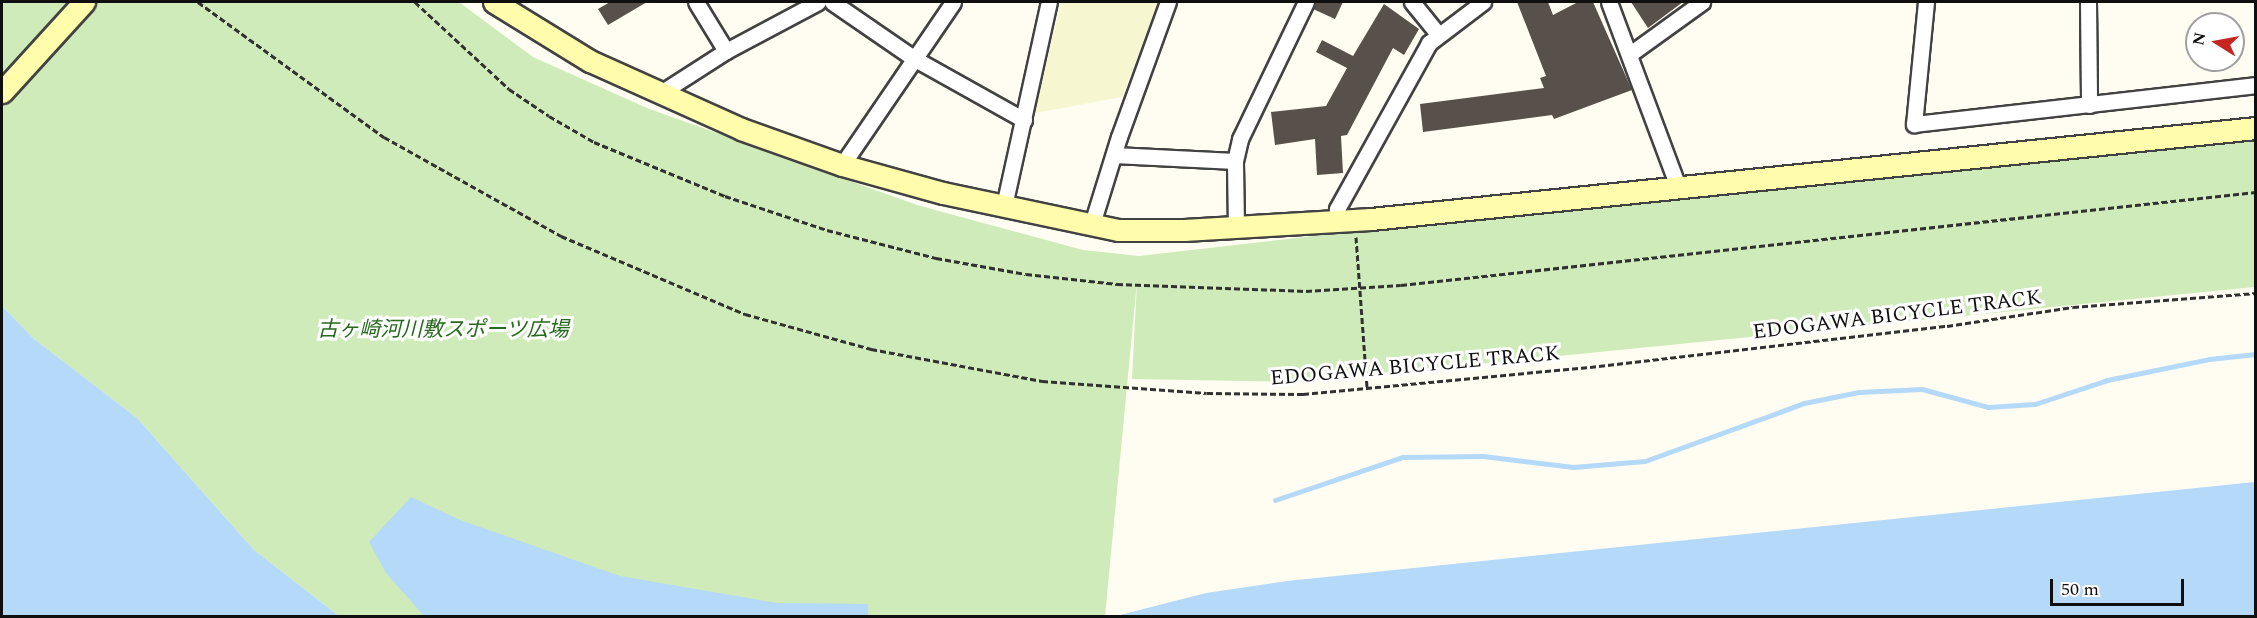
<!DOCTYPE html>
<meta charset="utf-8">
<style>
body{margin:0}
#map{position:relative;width:2257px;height:618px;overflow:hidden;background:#fffdf1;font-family:Spectral,"Noto Sans JP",serif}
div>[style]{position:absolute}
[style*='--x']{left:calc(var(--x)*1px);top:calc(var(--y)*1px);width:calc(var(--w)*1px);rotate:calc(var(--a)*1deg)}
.farmland>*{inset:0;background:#f6f6d0}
.green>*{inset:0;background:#cfebb9}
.water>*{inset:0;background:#b4d9f9}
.stream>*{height:5px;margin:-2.5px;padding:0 2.5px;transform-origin:2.5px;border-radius:2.5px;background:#b4d9f9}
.building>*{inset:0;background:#58514b}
.path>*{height:3px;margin-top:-1.5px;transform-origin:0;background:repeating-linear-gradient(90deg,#313131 0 6px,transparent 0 9px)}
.roads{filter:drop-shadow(2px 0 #424242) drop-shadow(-2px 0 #424242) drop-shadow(0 2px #424242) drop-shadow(0 -2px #424242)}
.street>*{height:15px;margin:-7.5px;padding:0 7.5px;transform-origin:7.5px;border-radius:7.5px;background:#fff}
.secondary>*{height:21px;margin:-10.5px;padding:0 10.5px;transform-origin:10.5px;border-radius:10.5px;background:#fffcac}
span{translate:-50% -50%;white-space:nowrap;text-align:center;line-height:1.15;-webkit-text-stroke:6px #fff;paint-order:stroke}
.street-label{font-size:21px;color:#0f0f0f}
.park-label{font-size:21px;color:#266a1c;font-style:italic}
.frame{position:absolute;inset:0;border:3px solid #0f0f0f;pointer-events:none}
.north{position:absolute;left:2185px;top:12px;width:60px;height:60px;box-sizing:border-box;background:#fff;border:2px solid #9f9f9f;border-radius:50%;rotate:281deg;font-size:16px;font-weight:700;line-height:24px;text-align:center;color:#0f0f0f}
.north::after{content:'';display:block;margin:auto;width:21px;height:27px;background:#c52621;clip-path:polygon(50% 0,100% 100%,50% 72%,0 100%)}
.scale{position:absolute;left:2050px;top:579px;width:134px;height:27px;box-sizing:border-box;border:3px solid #0f0f0f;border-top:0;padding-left:8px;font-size:18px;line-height:21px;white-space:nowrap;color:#0f0f0f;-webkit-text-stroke:4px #fff;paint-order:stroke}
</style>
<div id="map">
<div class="farmland">
<div style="clip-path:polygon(1061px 2px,1158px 2px,1122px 97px,1035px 113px)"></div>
</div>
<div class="green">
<div style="clip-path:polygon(2px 2px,459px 2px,533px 57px,647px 108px,917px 205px,1083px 250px,1139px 256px,2255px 128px,2255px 287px,1297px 382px,1132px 379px,1137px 282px,1105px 616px,339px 616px,254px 550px,137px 418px,34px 339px,2px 306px)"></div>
</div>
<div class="water">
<div style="clip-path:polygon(2px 306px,34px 339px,137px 418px,254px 550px,339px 616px,2px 616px)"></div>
<div style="clip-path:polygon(2255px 482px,2255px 616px,1116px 616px,1206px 593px,1287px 581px)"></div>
<div style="clip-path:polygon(411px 497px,460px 520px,620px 576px,777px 603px,868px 604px,868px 616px,424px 616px,386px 573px,369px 542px)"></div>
</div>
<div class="stream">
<div style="--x:1275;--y:500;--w:135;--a:-18.6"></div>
<div style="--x:1403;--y:457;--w:80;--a:-0.7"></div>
<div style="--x:1483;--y:456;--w:91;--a:7"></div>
<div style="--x:1573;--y:467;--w:72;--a:-4.8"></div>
<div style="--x:1645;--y:461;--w:169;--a:-20"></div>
<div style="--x:1804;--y:403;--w:56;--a:-11.3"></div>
<div style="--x:1859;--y:392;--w:63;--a:-2.7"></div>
<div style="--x:1922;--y:389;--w:68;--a:15.3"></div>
<div style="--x:1988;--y:407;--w:47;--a:-3.7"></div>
<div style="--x:2035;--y:404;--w:76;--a:-18.4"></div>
<div style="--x:2107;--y:380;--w:104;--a:-11.6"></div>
<div style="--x:2209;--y:359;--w:47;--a:-6.1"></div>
</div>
<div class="building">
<div style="clip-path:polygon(610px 2px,647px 2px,608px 25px,598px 9px)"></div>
<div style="clip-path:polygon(1316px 2px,1343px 2px,1335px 19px,1313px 9px)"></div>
<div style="clip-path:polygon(1517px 2px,1548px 2px,1553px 15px,1578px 2px,1593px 2px,1632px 90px,1554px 119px,1552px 115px,1423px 132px,1420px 104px,1544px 88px,1540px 78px,1546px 76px)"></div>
<div style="clip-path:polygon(1631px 2px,1683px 2px,1648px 28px)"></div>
<div style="clip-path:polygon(1384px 4px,1419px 29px,1404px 55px,1393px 48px,1347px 135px,1341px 136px,1343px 173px,1317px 175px,1315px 139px,1275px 145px,1271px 112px,1326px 106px,1347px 68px,1316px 52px,1322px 40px,1353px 56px)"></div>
</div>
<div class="path">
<div style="--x:198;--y:2;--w:230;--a:36"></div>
<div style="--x:384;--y:137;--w:203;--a:29.2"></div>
<div style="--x:561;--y:236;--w:200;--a:23"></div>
<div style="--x:745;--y:314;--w:131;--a:15.5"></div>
<div style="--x:871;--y:349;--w:174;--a:10.6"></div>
<div style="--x:1042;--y:381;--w:165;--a:4.2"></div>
<div style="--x:1207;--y:393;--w:96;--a:0.6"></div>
<div style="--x:1303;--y:394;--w:288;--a:-5.4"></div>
<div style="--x:1590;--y:367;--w:359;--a:-6.6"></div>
<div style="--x:1947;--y:326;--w:127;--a:-8.6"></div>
<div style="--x:2073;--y:307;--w:184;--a:-4.4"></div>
<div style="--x:415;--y:2;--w:128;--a:42.8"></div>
<div style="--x:509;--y:89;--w:48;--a:34"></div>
<div style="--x:549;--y:116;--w:52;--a:30"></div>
<div style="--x:594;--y:142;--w:142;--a:22.4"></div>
<div style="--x:725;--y:196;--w:108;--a:18.4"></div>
<div style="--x:827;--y:230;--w:113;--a:14.4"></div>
<div style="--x:936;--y:258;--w:91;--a:10.1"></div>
<div style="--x:1026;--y:274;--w:92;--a:6.3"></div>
<div style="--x:1117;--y:284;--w:189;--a:2.1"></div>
<div style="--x:1306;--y:291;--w:95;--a:-3.6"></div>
<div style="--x:1401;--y:285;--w:860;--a:-6.21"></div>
<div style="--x:1356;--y:237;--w:151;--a:85.8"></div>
</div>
<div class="roads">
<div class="street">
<div style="--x:832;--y:2;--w:101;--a:34.5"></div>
<div style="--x:915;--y:59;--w:125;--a:29.2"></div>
<div style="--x:1412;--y:2;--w:41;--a:50.9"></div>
<div style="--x:1609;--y:2;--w:197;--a:69.5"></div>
<div style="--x:1926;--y:2;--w:123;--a:95.6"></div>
<div style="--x:1914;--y:124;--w:344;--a:-6.5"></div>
<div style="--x:2088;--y:2;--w:103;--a:89.4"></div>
<div style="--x:726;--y:51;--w:104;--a:-28"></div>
<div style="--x:1630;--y:54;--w:89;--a:-35.8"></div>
<div style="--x:659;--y:94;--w:80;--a:-32.7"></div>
<div style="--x:726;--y:51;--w:57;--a:-121.5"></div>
<div style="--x:1114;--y:155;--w:121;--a:2.8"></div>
<div style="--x:842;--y:165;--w:197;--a:-55.7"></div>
<div style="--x:1004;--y:206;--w:209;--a:-77.6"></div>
<div style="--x:1338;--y:221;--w:12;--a:-95"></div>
<div style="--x:1337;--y:209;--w:190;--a:-61"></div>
<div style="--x:1429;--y:43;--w:68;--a:-37.2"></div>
<div style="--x:1092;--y:224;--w:91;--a:-72.8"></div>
<div style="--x:1119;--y:137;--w:144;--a:-70.1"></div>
<div style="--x:1236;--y:227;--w:66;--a:-90.9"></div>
<div style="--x:1235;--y:161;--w:23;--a:-77"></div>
<div style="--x:1240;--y:139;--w:152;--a:-64.3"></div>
</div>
<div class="secondary">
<div style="--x:494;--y:2;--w:113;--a:31.6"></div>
<div style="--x:590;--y:61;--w:166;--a:24.2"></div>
<div style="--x:741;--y:129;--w:107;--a:19.6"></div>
<div style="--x:842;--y:165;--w:105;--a:15.5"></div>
<div style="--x:943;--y:193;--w:179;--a:11.9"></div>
<div style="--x:1118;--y:230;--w:66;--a:0"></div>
<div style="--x:1184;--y:230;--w:187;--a:-3.4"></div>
<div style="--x:1371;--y:219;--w:890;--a:-5.87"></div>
<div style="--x:2;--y:92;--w:122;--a:-47.7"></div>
</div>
</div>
<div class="street-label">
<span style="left:1897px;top:315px;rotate:-7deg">EDOGAWA BICYCLE TRACK</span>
<span style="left:1415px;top:366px;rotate:-5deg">EDOGAWA BICYCLE TRACK</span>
</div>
<div class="park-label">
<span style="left:443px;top:330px">古ヶ崎河川敷スポーツ広場</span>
</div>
<div class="frame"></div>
<div class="north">N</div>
<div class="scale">50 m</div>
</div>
